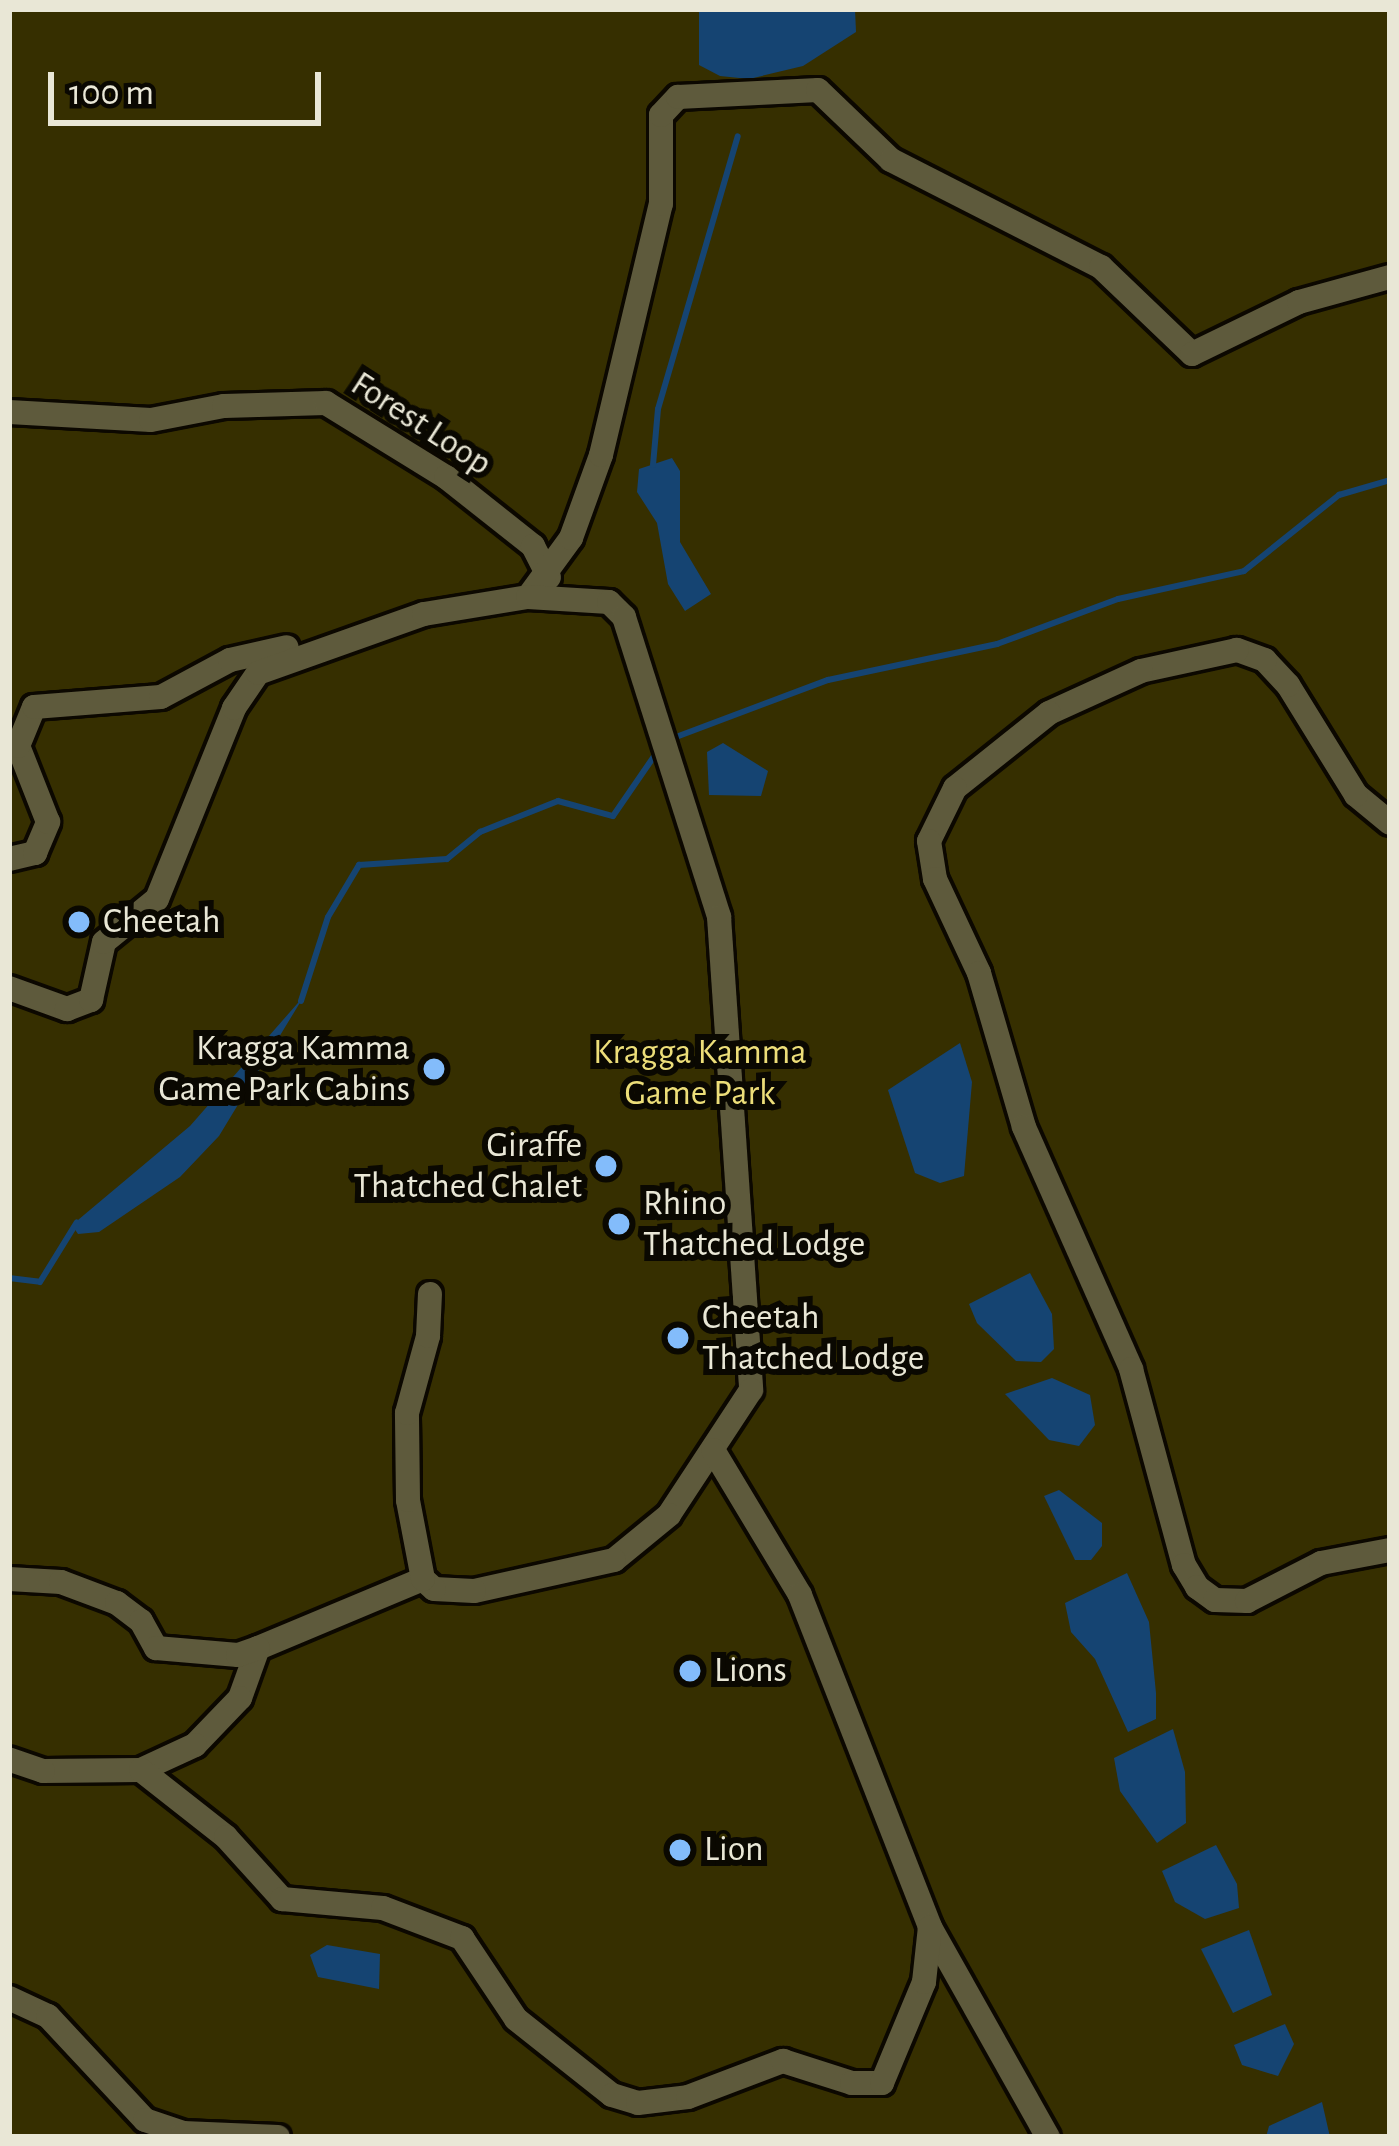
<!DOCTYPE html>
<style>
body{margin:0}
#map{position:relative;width:1399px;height:2146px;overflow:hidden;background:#231e02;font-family:"Alegreya Sans",sans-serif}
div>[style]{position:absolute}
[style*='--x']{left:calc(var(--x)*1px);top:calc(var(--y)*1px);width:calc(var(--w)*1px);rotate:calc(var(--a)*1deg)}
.green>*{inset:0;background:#362f00;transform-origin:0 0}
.water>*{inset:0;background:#154472}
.stream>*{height:6px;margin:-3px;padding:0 3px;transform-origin:3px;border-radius:3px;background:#154472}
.roads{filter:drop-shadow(3px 0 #0c0800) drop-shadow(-3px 0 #0c0800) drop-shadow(0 3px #0c0800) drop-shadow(0 -3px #0c0800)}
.minor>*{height:24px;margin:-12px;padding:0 12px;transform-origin:12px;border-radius:12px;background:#5e5a3c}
.dots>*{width:33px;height:33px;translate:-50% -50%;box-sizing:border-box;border:6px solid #0a0801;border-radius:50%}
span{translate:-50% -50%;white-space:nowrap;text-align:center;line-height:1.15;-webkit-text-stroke:12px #0a0801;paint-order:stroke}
.street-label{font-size:36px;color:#e9e7d6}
.poi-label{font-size:36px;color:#e9e7d6}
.left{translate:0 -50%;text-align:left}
.right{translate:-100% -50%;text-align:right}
.park-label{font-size:36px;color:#edde79}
.frame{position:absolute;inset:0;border:12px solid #e9e7d6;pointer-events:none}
.scale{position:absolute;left:48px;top:72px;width:273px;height:54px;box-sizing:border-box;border:6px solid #e9e7d6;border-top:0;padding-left:15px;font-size:36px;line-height:42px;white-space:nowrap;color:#e9e7d6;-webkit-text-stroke:9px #0a0801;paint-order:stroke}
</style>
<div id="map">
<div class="green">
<div style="left:9px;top:9px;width:1381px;height:2128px"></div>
</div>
<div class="water">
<div style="clip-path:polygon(699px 9px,855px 9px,856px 32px,803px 66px,749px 79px,720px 76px,699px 65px)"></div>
<div style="clip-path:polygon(672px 458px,680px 471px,680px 542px,711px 594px,685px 611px,668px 584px,657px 523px,637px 492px,639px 469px)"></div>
<div style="clip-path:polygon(723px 743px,768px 771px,761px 796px,709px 795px,707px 752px)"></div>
<div style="clip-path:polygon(304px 996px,219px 1136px,180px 1177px,99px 1232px,78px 1234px,72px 1225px,190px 1126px)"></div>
<div style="clip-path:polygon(960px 1043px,972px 1082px,964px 1176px,940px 1183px,915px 1173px,888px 1090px)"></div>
<div style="clip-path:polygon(1030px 1273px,1052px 1314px,1054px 1349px,1041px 1362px,1016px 1361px,977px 1323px,969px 1304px)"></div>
<div style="clip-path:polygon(1052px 1378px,1090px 1395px,1095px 1425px,1079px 1446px,1049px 1440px,1005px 1394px)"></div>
<div style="clip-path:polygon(1059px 1490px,1102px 1523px,1102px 1546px,1091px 1560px,1075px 1560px,1044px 1496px)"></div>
<div style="clip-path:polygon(1127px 1573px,1149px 1622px,1156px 1693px,1156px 1719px,1128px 1732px,1095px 1659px,1071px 1632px,1065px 1603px)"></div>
<div style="clip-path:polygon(1173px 1729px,1185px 1772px,1186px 1823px,1157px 1843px,1120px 1791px,1114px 1758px)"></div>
<div style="clip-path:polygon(1216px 1845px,1237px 1884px,1239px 1908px,1205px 1919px,1175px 1902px,1162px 1871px)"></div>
<div style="clip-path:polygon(1249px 1930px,1272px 1995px,1233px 2013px,1201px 1949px)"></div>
<div style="clip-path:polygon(327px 1945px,380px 1954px,379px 1989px,318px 1977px,310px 1955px)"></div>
<div style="clip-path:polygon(1285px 2024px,1294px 2044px,1278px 2076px,1242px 2065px,1234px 2045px)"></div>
<div style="clip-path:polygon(1322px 2102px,1330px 2137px,1266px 2137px,1269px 2126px)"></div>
</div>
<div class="stream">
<div style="--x:653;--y:465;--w:56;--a:-84.9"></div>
<div style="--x:658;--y:409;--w:284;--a:-73.7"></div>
<div style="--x:668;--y:740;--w:171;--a:-20.6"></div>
<div style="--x:828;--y:680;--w:173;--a:-12"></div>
<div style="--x:997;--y:644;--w:129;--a:-20.4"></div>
<div style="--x:1118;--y:599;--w:129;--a:-12.5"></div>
<div style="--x:1244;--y:571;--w:122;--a:-38.7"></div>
<div style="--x:1339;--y:495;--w:53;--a:-16.4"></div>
<div style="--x:301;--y:1001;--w:88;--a:-72.2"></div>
<div style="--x:328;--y:917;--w:61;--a:-59.2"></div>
<div style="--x:359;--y:865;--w:88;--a:-3.9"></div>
<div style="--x:447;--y:859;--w:43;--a:-39.3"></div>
<div style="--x:480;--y:832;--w:84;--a:-21.7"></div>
<div style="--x:558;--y:801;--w:57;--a:15.3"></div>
<div style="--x:613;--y:816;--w:81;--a:-55.5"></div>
<div style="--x:9;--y:1278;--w:31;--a:7"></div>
<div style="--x:40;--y:1282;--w:70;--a:-58.3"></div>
</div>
<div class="roads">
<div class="minor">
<div style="--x:9;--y:412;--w:142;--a:3.2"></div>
<div style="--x:151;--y:420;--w:74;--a:-10.9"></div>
<div style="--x:224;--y:406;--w:102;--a:-1.7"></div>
<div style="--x:326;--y:403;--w:141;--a:31.7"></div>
<div style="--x:446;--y:477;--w:111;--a:38.4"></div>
<div style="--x:533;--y:546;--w:35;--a:63"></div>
<div style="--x:528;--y:597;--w:73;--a:-53.9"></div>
<div style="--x:571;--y:538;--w:88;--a:-70.1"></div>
<div style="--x:601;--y:455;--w:258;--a:-76.6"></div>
<div style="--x:661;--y:204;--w:89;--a:-90"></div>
<div style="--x:661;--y:115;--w:25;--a:-47"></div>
<div style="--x:678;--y:97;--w:140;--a:-2.9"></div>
<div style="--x:818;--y:90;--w:101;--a:43.8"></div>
<div style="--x:891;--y:160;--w:236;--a:27"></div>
<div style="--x:1101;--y:267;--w:126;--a:43.7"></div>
<div style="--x:1192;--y:354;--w:119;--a:-25.9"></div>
<div style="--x:1299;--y:302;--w:94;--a:-15.4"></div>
<div style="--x:1390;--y:823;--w:44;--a:-140.5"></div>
<div style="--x:1356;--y:795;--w:129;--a:-121.7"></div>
<div style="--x:1288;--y:685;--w:34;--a:-133"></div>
<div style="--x:1265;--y:660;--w:30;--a:-160"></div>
<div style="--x:1237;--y:650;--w:98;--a:167.7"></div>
<div style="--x:1141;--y:671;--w:101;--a:155.5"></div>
<div style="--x:1049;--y:713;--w:120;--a:141.4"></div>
<div style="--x:955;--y:788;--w:59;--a:116.1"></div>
<div style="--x:929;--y:841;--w:38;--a:81"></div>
<div style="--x:935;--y:879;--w:104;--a:64.9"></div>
<div style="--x:979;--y:973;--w:160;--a:73.7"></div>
<div style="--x:1024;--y:1127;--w:265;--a:66.1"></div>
<div style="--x:1131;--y:1369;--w:203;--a:74.9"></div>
<div style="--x:1184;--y:1565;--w:26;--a:59"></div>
<div style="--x:1197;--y:1587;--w:22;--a:36"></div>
<div style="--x:1215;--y:1600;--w:32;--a:2"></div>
<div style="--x:1247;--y:1601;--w:83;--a:-27.2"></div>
<div style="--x:1321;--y:1563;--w:70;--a:-10.7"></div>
<div style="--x:9;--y:859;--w:27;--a:-13"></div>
<div style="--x:35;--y:853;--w:34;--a:-67"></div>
<div style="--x:48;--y:822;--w:82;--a:-111.5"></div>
<div style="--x:18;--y:746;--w:42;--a:-67.7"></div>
<div style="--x:34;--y:707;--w:127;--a:-4.5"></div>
<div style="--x:161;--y:697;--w:78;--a:-28.2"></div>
<div style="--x:230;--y:660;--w:58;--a:-12.8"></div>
<div style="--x:9;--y:988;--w:62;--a:19.9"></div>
<div style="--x:67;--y:1009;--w:26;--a:-21"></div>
<div style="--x:91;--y:1000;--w:59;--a:-77.4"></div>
<div style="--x:104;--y:942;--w:68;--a:-39.1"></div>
<div style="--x:157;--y:899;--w:206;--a:-68"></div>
<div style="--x:234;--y:708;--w:42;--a:-55.6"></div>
<div style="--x:258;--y:673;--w:176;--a:-19.6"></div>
<div style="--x:424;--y:614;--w:105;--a:-9.3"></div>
<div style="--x:528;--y:597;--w:81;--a:3.5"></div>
<div style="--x:609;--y:602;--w:21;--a:45"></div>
<div style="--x:624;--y:617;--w:315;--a:72.4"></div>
<div style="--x:719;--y:917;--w:474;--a:86.1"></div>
<div style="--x:751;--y:1390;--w:149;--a:123.3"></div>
<div style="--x:669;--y:1515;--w:71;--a:140.7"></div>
<div style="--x:614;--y:1560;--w:143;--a:167.5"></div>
<div style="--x:474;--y:1591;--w:40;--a:-177.1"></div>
<div style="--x:434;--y:1589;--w:15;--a:-138"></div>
<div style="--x:423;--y:1579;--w:179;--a:157.3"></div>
<div style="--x:258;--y:1648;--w:53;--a:109.8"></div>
<div style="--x:240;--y:1698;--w:65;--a:133.8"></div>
<div style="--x:195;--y:1745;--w:60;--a:155.2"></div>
<div style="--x:141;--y:1770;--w:98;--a:179.4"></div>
<div style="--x:43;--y:1771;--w:36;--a:-161"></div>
<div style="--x:713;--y:1450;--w:169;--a:59"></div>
<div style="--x:800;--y:1595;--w:357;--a:68.6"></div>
<div style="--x:930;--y:1927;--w:241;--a:60.7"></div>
<div style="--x:9;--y:1579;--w:52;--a:3.3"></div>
<div style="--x:61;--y:1582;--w:60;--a:20.6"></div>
<div style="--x:117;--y:1603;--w:30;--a:37"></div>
<div style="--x:141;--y:1621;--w:31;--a:61"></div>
<div style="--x:156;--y:1648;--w:82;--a:4.9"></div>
<div style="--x:238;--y:1655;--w:21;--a:-19"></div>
<div style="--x:423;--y:1579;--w:80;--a:-100.8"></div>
<div style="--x:408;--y:1500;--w:87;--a:-90.7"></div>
<div style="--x:407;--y:1413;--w:80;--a:-74.7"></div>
<div style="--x:428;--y:1336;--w:42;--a:-87.3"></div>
<div style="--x:141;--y:1770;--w:108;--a:38.2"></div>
<div style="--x:226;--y:1837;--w:84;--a:47.9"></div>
<div style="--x:282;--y:1899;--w:101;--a:5.1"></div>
<div style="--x:383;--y:1908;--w:85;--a:20.8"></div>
<div style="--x:462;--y:1938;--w:97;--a:56.3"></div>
<div style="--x:516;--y:2019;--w:122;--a:38.4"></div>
<div style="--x:612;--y:2095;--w:27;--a:17"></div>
<div style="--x:638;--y:2103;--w:50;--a:-6.8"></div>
<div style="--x:688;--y:2097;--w:102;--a:-20.8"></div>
<div style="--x:783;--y:2061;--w:72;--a:17.7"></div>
<div style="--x:852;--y:2083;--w:30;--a:0"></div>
<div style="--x:882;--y:2083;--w:109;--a:-67.4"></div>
<div style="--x:924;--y:1982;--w:55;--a:-83.8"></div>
<div style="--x:9;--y:1998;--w:43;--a:24.8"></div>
<div style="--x:48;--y:2016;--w:142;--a:47"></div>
<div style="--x:145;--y:2120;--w:40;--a:18.9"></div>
<div style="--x:183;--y:2133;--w:95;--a:2.4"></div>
</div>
</div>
<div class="dots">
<div style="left:79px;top:922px;background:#83bcfb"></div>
<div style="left:434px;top:1069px;background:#83bcfb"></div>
<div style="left:606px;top:1166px;background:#83bcfb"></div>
<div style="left:619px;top:1224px;background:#83bcfb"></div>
<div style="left:678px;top:1338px;background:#83bcfb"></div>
<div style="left:690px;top:1671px;background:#83bcfb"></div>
<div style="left:680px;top:1850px;background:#83bcfb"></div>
</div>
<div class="street-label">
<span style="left:421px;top:424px;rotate:33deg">Forest Loop</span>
</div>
<div class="poi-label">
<span class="left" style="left:103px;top:922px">Cheetah</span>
<span class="right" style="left:410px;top:1069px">Kragga Kamma<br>Game Park Cabins</span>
<span class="right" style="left:582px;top:1166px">Giraffe<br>Thatched Chalet</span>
<span class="left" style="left:643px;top:1224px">Rhino<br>Thatched Lodge</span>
<span class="left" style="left:702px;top:1338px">Cheetah<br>Thatched Lodge</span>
<span class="left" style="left:714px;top:1671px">Lions</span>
<span class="left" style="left:704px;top:1850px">Lion</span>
</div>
<div class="park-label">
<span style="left:700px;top:1073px">Kragga Kamma<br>Game Park</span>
</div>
<div class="frame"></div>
<div class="scale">100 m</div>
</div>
